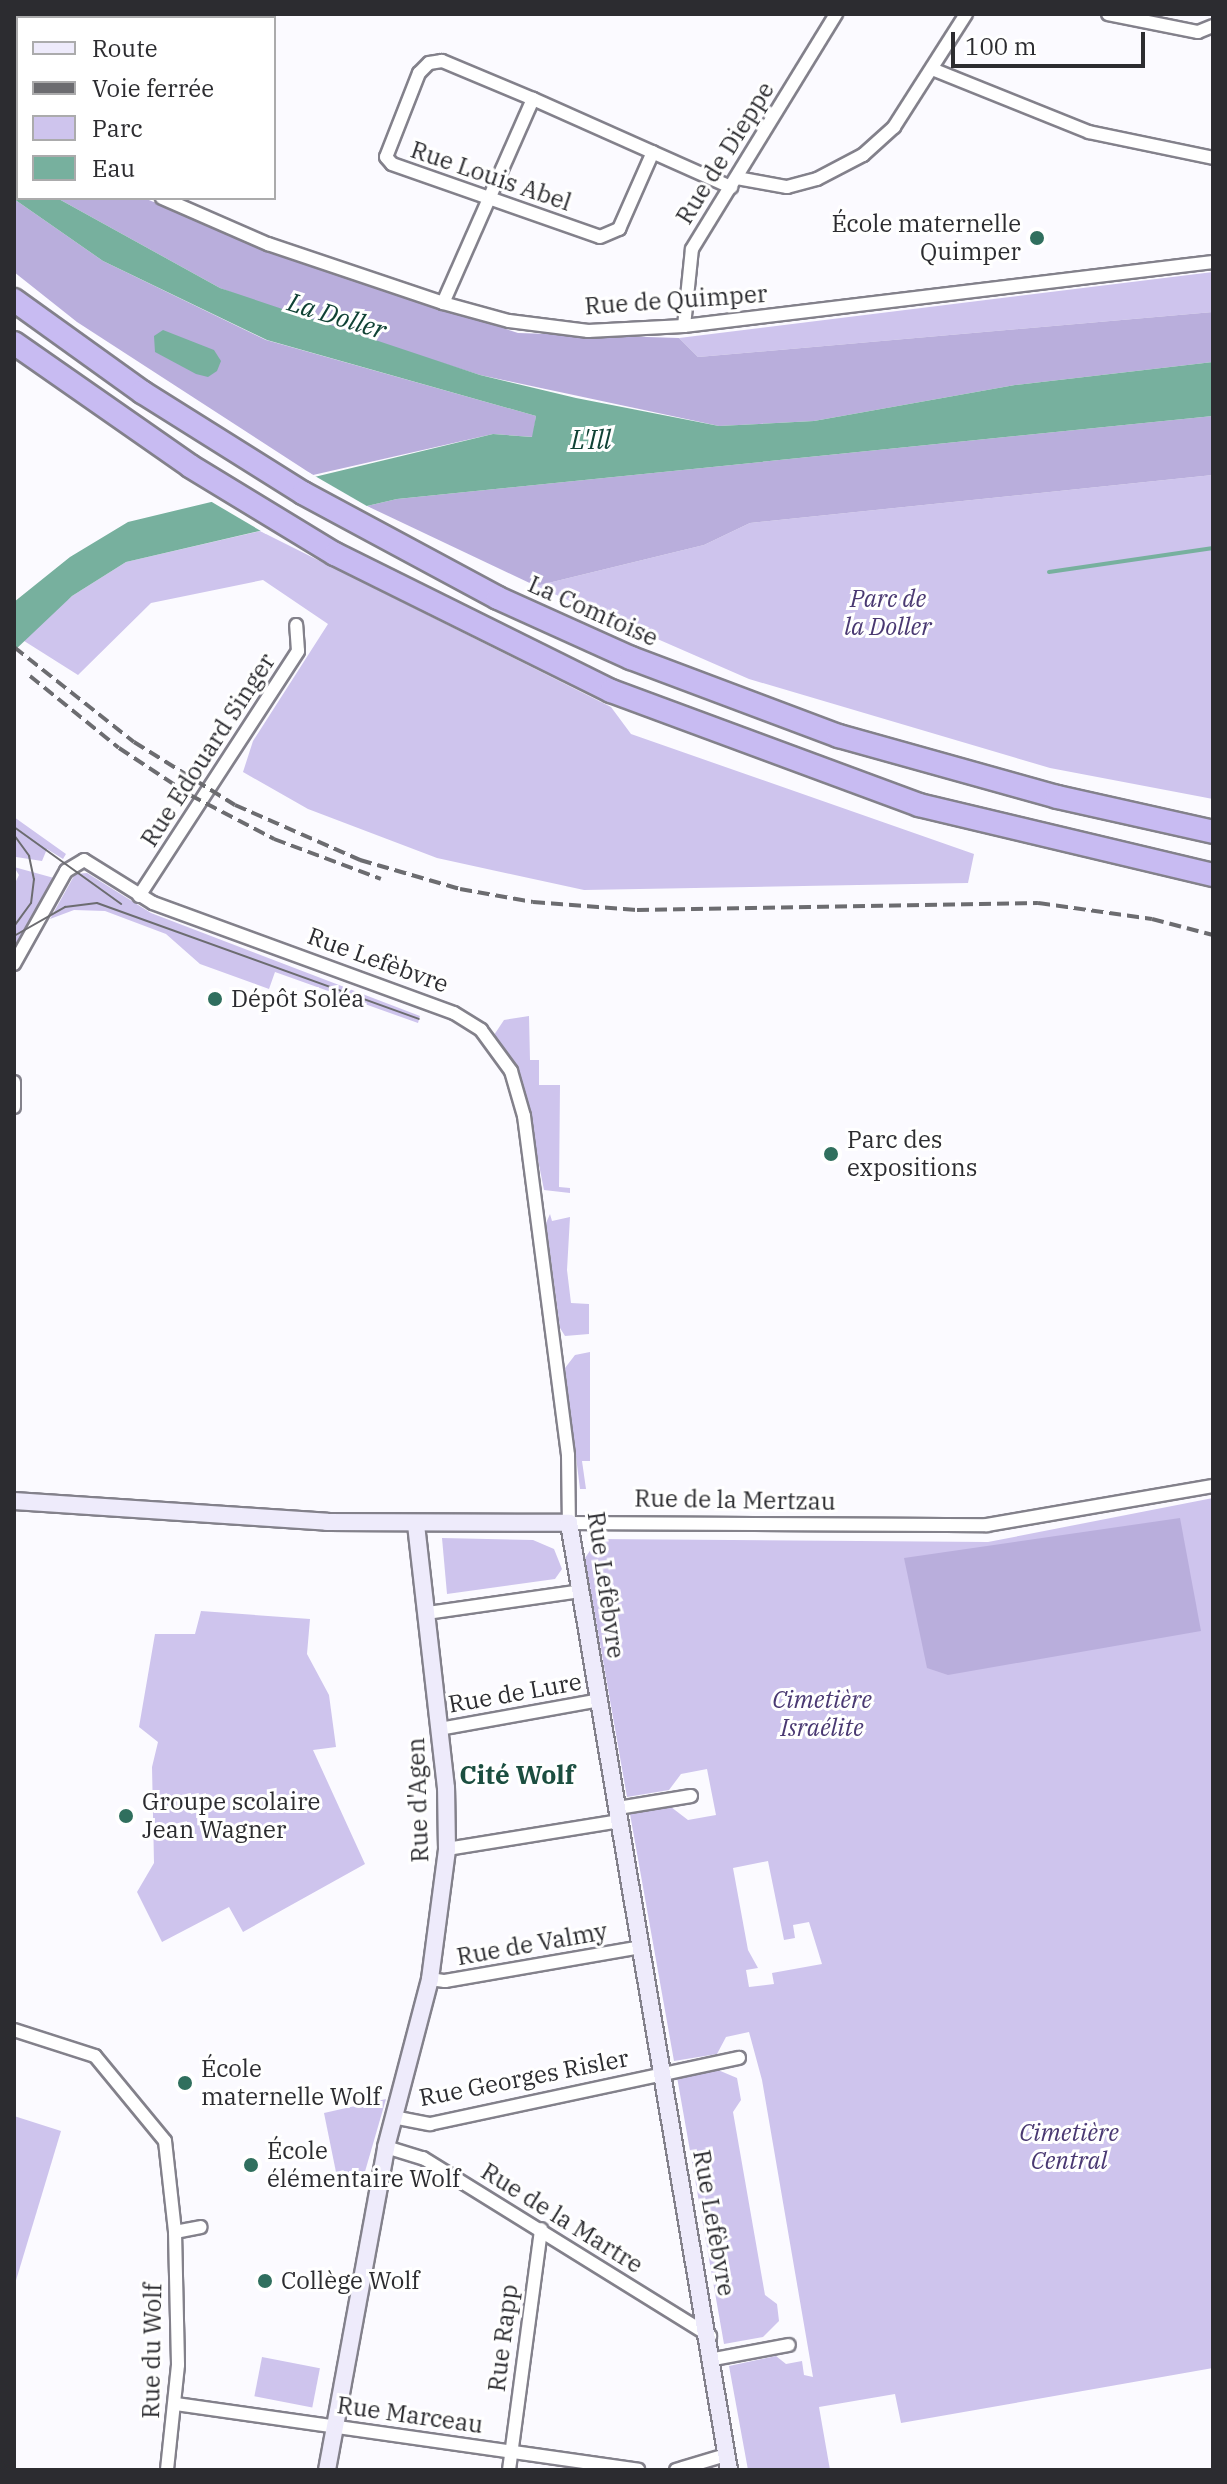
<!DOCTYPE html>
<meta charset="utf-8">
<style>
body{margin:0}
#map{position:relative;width:1227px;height:2484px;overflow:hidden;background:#fbfaff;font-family:"IBM Plex Serif",serif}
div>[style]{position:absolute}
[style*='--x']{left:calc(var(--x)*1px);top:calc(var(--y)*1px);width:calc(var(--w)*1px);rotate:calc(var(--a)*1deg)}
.green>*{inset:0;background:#cec4ed;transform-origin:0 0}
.forest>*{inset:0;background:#b9aedc}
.water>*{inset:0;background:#77b09e}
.pier>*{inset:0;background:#fbfaff}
.stream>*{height:4px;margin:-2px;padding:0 2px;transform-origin:2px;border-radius:2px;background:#77b09e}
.roads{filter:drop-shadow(2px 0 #83818b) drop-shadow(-2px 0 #83818b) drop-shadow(0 2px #83818b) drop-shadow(0 -2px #83818b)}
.minor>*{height:12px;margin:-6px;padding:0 6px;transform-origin:6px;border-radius:6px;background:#fff}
.secondary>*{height:16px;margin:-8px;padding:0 8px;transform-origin:8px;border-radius:8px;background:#eeebfb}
.motorway>*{height:22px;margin:-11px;padding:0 11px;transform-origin:11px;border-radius:11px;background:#c8bbf2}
.tram>*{height:2px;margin:-1px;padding:0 1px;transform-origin:1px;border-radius:1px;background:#6c6c70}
.rail>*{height:4px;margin-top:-2px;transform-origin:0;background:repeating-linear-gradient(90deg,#6c6c70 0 12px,transparent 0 18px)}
.dots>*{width:22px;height:22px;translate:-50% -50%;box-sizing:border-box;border:4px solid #fff;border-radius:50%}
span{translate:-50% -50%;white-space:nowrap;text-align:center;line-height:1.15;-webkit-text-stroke:6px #fff;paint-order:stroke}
.street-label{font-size:24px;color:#2c2c30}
.poi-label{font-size:24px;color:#2c2c30}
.right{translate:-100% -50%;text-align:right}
.left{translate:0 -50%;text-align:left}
.park-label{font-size:24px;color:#4a3972;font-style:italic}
.water-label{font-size:26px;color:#104235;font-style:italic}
.neighbourhood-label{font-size:26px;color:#1b4e40;font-weight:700}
.frame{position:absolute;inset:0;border:16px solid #2c2c30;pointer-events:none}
.legend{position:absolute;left:16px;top:16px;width:260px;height:184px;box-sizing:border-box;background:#fff;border:2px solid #ababac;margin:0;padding:10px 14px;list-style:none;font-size:24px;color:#2c2c30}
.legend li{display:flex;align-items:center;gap:16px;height:40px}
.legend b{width:40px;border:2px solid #ababac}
.scale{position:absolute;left:951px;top:32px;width:194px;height:36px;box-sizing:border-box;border:4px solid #2c2c30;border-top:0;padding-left:10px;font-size:24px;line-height:28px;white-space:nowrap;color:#2c2c30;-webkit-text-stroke:6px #fff;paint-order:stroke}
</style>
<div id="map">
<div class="green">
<div style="clip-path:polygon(1213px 272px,1213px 312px,698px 357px,679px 338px)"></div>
<div style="clip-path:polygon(1213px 475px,1213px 799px,1050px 768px,749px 679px,536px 586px,704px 545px,750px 523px)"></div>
<div style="clip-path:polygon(260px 531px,611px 707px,631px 734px,974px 854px,968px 883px,584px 890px,437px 858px,308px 809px,243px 772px,253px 741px,328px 624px,263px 580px,151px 603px,78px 675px,21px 639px,72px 596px,126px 562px)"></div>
<div style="clip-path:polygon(14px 817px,66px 854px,63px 859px,47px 849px,42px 861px,16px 857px)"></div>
<div style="clip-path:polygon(14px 867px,54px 878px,14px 951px,14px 885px,19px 875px)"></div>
<div style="clip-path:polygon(87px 873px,151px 913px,420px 1016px,418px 1023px,275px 972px,269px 989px,200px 964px,166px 934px,105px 911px,74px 910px,50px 919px,75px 874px)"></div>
<div style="clip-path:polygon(529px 1016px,530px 1060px,539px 1060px,539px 1085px,560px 1085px,559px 1187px,570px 1188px,570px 1193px,544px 1190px,523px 1085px,494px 1035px,504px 1020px)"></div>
<div style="clip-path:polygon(550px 1214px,552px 1221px,570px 1217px,567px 1270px,571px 1303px,589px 1304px,589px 1334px,565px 1336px,560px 1328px,546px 1223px)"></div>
<div style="clip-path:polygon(590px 1352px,590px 1461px,582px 1461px,586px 1489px,580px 1489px,565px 1368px,575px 1355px)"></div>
<div style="clip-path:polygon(evenodd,1213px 1498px,1213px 2368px,901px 2423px,895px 2394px,819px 2407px,830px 2470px,748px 2470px,729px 2366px,776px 2356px,786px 2364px,802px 2361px,804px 2375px,813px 2377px,762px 2080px,749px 2032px,726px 2037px,717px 2054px,674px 2061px,630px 1814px,671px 1807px,688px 1820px,716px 1815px,707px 1769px,681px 1774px,669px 1790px,627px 1797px,585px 1558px,598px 1539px,988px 1542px,1213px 1498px,768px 1861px,784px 1940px,795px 1938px,793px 1925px,809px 1922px,822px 1964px,772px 1973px,774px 1984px,749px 1987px,746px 1970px,758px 1968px,748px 1950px,733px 1868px,768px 1861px)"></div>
<div style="clip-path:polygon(442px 1538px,533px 1540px,554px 1549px,562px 1569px,555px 1579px,447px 1594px)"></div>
<div style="clip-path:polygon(201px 1611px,310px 1619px,307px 1654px,329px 1695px,336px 1747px,313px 1750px,365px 1864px,243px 1932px,229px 1907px,162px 1942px,137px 1892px,154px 1863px,152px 1767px,158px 1742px,139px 1727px,155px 1634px,195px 1634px)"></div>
<div style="clip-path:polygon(718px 2070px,737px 2078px,741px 2100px,733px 2112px,765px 2295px,777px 2304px,779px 2321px,763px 2337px,724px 2344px,677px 2077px)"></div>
<div style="clip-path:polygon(386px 2099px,364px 2175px,338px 2182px,324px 2113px)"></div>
<div style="clip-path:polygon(14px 2116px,61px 2131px,14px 2287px)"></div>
<div style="left:262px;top:2357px;width:59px;height:40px;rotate:11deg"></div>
</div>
<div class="forest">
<div style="clip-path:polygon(57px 198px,144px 198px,262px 247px,518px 333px,679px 338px,698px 357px,1213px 312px,1213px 362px,1015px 385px,814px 421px,719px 426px,480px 375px,284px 313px,220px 288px)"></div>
<div style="clip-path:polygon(14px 199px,103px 261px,266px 340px,536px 416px,533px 437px,493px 434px,313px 475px,77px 322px,14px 272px)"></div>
<div style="clip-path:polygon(1213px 416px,1213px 475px,750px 523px,704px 545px,536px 586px,367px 506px,397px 499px)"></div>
<div style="clip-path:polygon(1180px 1518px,1201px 1631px,948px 1675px,927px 1668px,904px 1558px)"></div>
</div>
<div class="water">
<div style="clip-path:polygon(14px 169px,18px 198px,57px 198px,220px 288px,480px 375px,576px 398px,719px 426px,814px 421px,1015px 385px,1213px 362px,1213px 416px,397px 499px,126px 562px,72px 596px,14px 651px,14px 602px,70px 557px,128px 522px,493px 434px,532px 437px,536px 416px,267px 340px,103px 261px,14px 199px)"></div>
<div style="clip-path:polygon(163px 330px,214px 350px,221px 361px,217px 371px,208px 377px,196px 374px,155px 352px,154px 336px)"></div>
</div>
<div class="pier">
<div style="clip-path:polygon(308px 472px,372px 509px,266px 534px,205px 498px)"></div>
</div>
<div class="stream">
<div style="--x:1049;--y:572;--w:166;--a:-8.3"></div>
</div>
<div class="roads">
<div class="minor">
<div style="--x:1108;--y:14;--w:92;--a:11.3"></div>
<div style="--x:1198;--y:32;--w:16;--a:-22"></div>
<div style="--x:932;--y:69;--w:169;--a:21.9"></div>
<div style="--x:1089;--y:132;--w:127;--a:11.8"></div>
<div style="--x:533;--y:99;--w:99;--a:-157.3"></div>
<div style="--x:442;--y:61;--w:13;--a:171"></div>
<div style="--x:429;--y:63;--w:14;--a:135"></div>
<div style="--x:419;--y:73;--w:90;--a:111.4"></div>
<div style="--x:386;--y:157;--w:9;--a:49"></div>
<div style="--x:392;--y:164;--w:220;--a:19.3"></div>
<div style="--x:600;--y:237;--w:21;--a:-23"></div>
<div style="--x:619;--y:229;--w:84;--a:-66.2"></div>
<div style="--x:14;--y:119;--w:4;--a:27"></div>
<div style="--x:737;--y:178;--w:51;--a:10.2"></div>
<div style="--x:787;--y:187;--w:31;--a:-15"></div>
<div style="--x:817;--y:179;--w:52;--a:-27.6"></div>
<div style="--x:863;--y:155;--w:42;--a:-42.1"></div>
<div style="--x:894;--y:127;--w:134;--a:-57.5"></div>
<div style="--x:162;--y:198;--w:116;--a:23.5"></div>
<div style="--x:268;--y:244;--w:185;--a:18.6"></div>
<div style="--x:443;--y:303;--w:68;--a:15.3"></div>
<div style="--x:509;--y:321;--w:80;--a:7.2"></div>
<div style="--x:588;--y:331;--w:96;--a:-3"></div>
<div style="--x:684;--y:326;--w:533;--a:-6.9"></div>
<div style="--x:443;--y:303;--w:223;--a:-66.2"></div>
<div style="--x:533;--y:99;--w:217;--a:24"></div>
<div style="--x:684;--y:326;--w:77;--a:-84.1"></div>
<div style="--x:692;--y:249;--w:276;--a:-58.5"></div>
<div style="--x:139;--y:896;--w:292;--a:-57"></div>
<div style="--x:298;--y:651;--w:26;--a:-94"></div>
<div style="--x:14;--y:964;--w:107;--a:-60.8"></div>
<div style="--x:66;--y:871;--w:21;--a:-31"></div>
<div style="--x:84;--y:860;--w:81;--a:31.9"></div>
<div style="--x:153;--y:903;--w:320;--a:20.1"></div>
<div style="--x:454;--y:1013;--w:32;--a:32"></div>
<div style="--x:481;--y:1030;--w:51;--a:53.8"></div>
<div style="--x:511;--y:1071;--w:47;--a:73.9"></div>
<div style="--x:524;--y:1116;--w:342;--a:82.6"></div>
<div style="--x:568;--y:1455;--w:68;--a:89.2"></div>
<div style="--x:569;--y:1523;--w:418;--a:0.3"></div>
<div style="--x:987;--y:1525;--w:229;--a:-9.8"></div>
<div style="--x:14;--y:1082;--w:25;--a:90"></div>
<div style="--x:427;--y:1613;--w:156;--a:-8.1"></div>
<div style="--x:439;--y:1729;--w:164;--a:-10.2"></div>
<div style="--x:618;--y:1808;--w:74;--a:-9.3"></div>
<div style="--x:447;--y:1849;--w:175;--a:-9.2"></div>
<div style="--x:430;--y:1979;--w:15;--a:8"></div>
<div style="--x:445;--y:1981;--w:200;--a:-9.8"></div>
<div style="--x:14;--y:2030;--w:85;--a:17.8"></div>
<div style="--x:95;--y:2056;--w:110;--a:50.5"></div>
<div style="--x:165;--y:2141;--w:92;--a:83.7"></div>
<div style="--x:175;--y:2232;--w:133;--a:88.7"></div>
<div style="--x:178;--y:2365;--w:106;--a:96"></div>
<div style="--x:393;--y:2117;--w:38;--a:11"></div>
<div style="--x:430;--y:2124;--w:316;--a:-12.1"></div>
<div style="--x:386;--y:2147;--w:39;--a:17"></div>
<div style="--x:423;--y:2158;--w:338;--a:31.8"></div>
<div style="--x:175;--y:2232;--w:26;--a:-11"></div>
<div style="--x:714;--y:2359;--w:76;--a:-10.6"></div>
<div style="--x:176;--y:2404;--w:467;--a:8.1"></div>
<div style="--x:509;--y:2470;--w:243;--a:-82.4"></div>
<div style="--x:676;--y:2470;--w:52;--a:-16.7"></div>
</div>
<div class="secondary">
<div style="--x:14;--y:1501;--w:314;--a:3.8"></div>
<div style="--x:327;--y:1522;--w:242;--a:0.2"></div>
<div style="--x:569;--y:1523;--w:960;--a:80.41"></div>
<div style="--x:327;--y:2470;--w:328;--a:-79.6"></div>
<div style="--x:386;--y:2147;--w:174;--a:-75.3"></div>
<div style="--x:430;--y:1979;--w:131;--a:-82.5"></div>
<div style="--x:447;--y:1849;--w:61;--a:-90.9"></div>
<div style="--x:446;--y:1788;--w:266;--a:-96.5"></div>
</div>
<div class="motorway">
<div style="--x:14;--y:300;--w:158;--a:35.7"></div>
<div style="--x:142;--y:392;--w:190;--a:32.1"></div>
<div style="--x:303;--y:493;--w:221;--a:28.3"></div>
<div style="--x:498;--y:598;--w:146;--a:24.3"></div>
<div style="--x:631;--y:658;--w:222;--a:20.6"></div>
<div style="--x:839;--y:736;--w:226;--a:15.6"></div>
<div style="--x:1057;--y:797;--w:160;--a:12.6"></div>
<div style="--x:14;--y:343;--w:215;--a:34.9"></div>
<div style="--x:190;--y:466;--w:170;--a:31.3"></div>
<div style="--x:335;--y:554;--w:308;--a:26.4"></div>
<div style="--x:611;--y:691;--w:328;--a:20.3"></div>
<div style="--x:919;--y:805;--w:302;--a:13.4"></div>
</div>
</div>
<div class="tram">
<div style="--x:14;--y:827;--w:132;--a:35.7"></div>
<div style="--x:14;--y:835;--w:26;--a:54"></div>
<div style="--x:29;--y:856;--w:24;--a:78"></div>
<div style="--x:34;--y:879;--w:24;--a:97"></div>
<div style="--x:31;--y:903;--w:29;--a:126"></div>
<div style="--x:14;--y:936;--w:59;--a:-29.6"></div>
<div style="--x:65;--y:907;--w:32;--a:-7"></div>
<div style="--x:97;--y:903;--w:342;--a:19.8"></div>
</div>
<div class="rail">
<div style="--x:14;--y:647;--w:153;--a:38.4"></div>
<div style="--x:134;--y:742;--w:119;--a:32"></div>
<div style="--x:235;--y:805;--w:137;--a:23.7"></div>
<div style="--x:360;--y:860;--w:104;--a:16.2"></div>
<div style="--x:460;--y:889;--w:74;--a:10.1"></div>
<div style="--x:533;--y:902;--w:104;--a:4.4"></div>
<div style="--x:637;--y:910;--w:401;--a:-1"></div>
<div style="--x:1038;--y:903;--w:115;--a:8"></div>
<div style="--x:1152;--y:919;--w:63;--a:14.7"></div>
<div style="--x:30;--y:676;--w:114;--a:39"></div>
<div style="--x:119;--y:748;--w:85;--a:33.5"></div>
<div style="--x:190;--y:795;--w:95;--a:27.6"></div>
<div style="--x:274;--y:839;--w:114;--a:20.5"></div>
</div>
<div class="dots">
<div style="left:1037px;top:238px;background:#306f5e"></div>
<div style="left:215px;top:999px;background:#306f5e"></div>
<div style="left:831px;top:1154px;background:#306f5e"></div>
<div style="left:126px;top:1816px;background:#306f5e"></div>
<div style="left:185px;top:2083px;background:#306f5e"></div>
<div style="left:251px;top:2165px;background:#306f5e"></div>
<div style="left:265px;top:2281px;background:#306f5e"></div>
</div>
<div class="street-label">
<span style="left:725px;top:153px;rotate:-58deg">Rue de Dieppe</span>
<span style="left:491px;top:176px;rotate:19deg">Rue Louis Abel</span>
<span style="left:676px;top:300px;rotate:-4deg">Rue de Quimper</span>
<span style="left:593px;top:611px;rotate:24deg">La Comtoise</span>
<span style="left:208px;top:750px;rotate:-57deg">Rue Edouard Singer</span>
<span style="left:378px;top:960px;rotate:20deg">Rue Lefèbvre</span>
<span style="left:735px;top:1500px;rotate:1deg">Rue de la Mertzau</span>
<span style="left:606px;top:1585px;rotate:82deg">Rue Lefèbvre</span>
<span style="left:515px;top:1693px;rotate:-10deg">Rue de Lure</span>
<span style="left:418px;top:1800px;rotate:-92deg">Rue d'Agen</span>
<span style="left:532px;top:1944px;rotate:-10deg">Rue de Valmy</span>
<span style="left:524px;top:2078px;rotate:-11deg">Rue Georges Risler</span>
<span style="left:562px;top:2218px;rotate:32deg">Rue de la Martre</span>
<span style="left:714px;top:2223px;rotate:80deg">Rue Lefèbvre</span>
<span style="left:503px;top:2338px;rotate:-83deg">Rue Rapp</span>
<span style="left:152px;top:2351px;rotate:-89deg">Rue du Wolf</span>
<span style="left:410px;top:2415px;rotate:8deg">Rue Marceau</span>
</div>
<div class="poi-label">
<span class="right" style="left:1021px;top:238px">École maternelle<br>Quimper</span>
<span class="left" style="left:231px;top:999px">Dépôt Soléa</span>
<span class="left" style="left:847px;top:1154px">Parc des<br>expositions</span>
<span class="left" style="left:142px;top:1816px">Groupe scolaire<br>Jean Wagner</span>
<span class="left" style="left:201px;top:2083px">École<br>maternelle Wolf</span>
<span class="left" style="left:267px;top:2165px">École<br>élémentaire Wolf</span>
<span class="left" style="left:281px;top:2281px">Collège Wolf</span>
</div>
<div class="park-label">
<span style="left:888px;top:613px">Parc de<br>la Doller</span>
<span style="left:822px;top:1714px">Cimetière<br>Israélite</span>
<span style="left:1069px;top:2147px">Cimetière<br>Central</span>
</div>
<div class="water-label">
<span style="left:337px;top:316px;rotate:17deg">La Doller</span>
<span style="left:591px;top:440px">L'Ill</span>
</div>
<div class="neighbourhood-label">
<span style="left:517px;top:1775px">Cité Wolf</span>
</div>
<div class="frame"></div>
<ul class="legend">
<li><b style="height:10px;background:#eeebfb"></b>Route</li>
<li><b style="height:10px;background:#6c6c70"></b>Voie ferrée</li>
<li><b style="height:22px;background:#cec4ed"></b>Parc</li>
<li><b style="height:22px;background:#77b09e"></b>Eau</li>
</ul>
<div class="scale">100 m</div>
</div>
